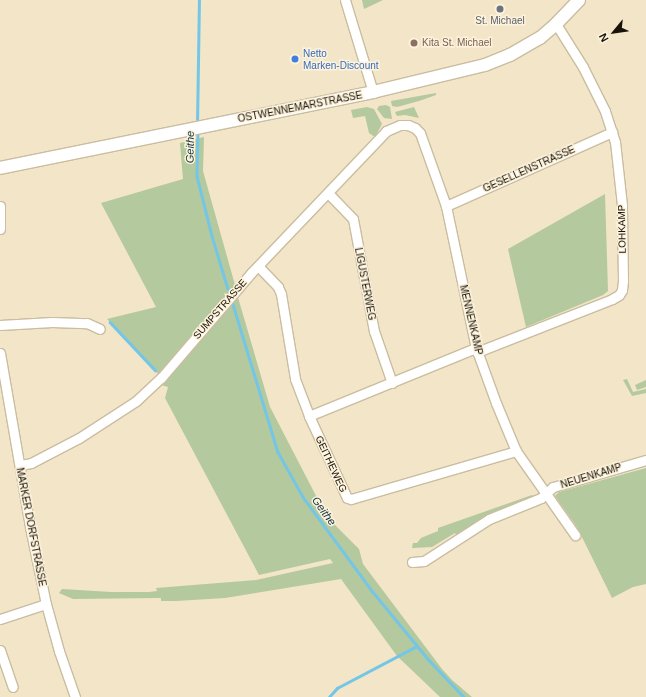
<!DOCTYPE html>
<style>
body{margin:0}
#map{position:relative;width:646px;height:697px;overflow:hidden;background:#f2e5c8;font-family:Helvetica,sans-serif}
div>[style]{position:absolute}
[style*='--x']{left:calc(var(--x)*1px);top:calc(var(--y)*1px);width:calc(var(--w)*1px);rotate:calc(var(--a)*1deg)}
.green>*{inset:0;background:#b4c99e}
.stream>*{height:2.5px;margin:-1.25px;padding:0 1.25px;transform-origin:1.25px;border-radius:1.25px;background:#73c6e6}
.roads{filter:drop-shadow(1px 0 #cabda0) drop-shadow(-1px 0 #cabda0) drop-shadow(0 1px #cabda0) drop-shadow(0 -1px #cabda0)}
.street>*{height:9px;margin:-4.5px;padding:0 4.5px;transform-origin:4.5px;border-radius:4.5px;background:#fff}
.secondary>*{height:12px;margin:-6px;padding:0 6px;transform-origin:6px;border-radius:6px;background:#fff}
.dots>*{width:11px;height:11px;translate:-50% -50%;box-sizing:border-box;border:2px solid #fdf2db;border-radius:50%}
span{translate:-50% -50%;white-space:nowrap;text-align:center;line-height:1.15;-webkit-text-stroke:3px #fdf2db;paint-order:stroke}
.worship-label{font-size:10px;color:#5b616d}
.education-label{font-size:10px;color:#785e54}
.left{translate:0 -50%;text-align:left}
.shop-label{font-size:10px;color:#366cbe}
.street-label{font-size:10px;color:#181309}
.water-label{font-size:11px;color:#0b3240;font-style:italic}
.north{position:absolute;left:594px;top:12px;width:40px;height:40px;-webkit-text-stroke:3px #fdf2db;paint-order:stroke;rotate:241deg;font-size:11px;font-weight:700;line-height:16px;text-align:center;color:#181309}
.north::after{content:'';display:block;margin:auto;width:14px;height:18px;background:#181309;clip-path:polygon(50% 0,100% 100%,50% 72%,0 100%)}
</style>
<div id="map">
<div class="green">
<div style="clip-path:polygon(362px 0,383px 0,364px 9px)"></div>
<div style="clip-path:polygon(436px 93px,436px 95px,419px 101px,397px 107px,392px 106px,391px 101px)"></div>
<div style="clip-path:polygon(386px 105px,390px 107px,392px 119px,384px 118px,377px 109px,379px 106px)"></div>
<div style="clip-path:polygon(367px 107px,374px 109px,382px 124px,375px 137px,369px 133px,365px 116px,353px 118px,351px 110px)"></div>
<div style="clip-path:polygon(414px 107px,419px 118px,405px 115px,397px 116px,395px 112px)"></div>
<div style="clip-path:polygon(204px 137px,203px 171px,235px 285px,159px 375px,107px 319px,156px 307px,101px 203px,183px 179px,180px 143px)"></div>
<div style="clip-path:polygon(605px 194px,608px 291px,603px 295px,526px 327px,508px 249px)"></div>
<div style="clip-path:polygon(237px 294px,270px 407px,327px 517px,359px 549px,363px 564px,442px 669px,452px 680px,472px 697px,440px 697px,397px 656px,341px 579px,225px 598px,176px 601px,161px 601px,161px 598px,156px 598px,73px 599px,59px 593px,62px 589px,111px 592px,149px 592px,157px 591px,156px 588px,256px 580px,333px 563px,330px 559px,259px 575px,165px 398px,168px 387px,161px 385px)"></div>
<div style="clip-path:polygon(627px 379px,633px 392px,646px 389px,646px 393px,632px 396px,623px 380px)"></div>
<div style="clip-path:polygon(646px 380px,646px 387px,637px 390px,635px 385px)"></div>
<div style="clip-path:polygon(646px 468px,646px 584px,633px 587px,612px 598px,577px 527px,555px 496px,559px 492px)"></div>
<div style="clip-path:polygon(532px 495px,534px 498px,457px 536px,455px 533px,432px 547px,412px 548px,413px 543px,417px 543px,421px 538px,438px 531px,438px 528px)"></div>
</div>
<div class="stream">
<div style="--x:197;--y:125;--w:125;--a:-89.1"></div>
<div style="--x:198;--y:132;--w:44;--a:91.3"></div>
<div style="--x:197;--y:176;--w:62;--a:76"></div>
<div style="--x:212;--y:236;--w:55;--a:73.2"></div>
<div style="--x:232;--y:301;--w:158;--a:73.1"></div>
<div style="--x:278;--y:452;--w:51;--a:60.9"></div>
<div style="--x:303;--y:497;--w:118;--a:53.6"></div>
<div style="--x:373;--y:592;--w:87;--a:50.6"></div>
<div style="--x:428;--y:659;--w:52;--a:46.5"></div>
<div style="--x:110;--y:322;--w:66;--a:46.8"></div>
<div style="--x:329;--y:697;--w:12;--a:-48"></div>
<div style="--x:337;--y:688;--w:90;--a:-27.7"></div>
</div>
<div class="roads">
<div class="street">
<div style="--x:345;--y:0;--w:96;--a:73.1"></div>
<div style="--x:328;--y:193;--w:36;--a:46"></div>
<div style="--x:353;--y:219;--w:114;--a:79.4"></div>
<div style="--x:374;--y:331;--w:55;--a:70.9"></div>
<div style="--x:0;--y:206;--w:23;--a:90"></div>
<div style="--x:446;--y:206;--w:182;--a:-24"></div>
<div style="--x:258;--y:266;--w:29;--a:46"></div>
<div style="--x:278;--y:287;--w:8;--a:67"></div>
<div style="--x:281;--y:294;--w:86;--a:80.6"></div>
<div style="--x:295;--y:379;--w:40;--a:69"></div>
<div style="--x:309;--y:416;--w:90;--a:65.1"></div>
<div style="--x:347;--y:498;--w:4;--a:14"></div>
<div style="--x:351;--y:499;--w:172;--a:-16.2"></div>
<div style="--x:0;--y:325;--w:52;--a:-3.3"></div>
<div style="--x:52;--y:322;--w:35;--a:2"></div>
<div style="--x:87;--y:323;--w:14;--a:25"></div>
<div style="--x:477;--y:352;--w:145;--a:-21.4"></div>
<div style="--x:612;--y:299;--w:8;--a:-30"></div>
<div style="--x:619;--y:295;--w:6;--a:-59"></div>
<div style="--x:622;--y:290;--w:9;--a:-84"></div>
<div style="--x:623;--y:281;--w:76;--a:-90.8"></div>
<div style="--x:622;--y:205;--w:63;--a:-96.3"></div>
<div style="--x:615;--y:142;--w:33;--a:-108"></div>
<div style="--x:605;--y:111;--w:49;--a:-116.6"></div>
<div style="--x:583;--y:67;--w:51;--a:-122.1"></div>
<div style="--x:0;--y:353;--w:177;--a:80.2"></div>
<div style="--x:30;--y:527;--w:79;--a:78.3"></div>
<div style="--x:46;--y:604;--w:49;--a:74.5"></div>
<div style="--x:59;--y:651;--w:49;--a:70.8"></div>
<div style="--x:309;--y:416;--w:180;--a:-22.2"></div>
<div style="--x:20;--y:465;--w:11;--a:-10"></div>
<div style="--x:31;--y:463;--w:54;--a:-27.5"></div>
<div style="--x:79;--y:438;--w:68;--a:-33"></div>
<div style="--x:136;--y:401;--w:34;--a:-43"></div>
<div style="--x:161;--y:378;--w:138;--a:-49.4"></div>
<div style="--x:251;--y:273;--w:196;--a:-46.4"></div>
<div style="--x:386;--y:131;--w:15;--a:-23"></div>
<div style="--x:400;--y:125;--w:8;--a:0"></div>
<div style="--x:408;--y:125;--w:8;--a:23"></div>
<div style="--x:415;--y:128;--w:7;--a:45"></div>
<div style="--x:420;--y:133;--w:77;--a:70.4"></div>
<div style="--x:446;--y:206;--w:145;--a:78.1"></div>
<div style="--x:476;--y:348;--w:59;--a:70"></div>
<div style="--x:496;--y:403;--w:52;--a:67.4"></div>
<div style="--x:516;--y:451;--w:103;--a:54.9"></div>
<div style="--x:412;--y:562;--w:12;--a:-5"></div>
<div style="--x:424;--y:561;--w:77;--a:-32.9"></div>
<div style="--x:489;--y:519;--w:56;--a:-22"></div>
<div style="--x:541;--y:498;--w:16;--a:-43"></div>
<div style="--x:553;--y:487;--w:97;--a:-16.2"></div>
<div style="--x:0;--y:619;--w:48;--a:-18.1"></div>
<div style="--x:0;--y:650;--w:39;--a:71"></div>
</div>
<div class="secondary">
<div style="--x:0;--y:168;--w:381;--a:-11.5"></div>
<div style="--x:373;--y:92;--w:115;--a:-13.6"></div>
<div style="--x:485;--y:65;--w:27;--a:-22"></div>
<div style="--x:510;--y:55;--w:34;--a:-30"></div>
<div style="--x:540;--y:38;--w:21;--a:-41"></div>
<div style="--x:556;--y:24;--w:33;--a:-46"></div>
</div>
</div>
<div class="dots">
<div style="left:500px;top:9px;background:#6b7280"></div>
<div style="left:414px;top:43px;background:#8d6e63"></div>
<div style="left:295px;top:59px;background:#3f7fe0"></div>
</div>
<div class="worship-label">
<span style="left:500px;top:21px">St. Michael</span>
</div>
<div class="education-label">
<span class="left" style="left:422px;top:43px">Kita St. Michael</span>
</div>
<div class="shop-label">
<span class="left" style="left:303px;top:59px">Netto<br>Marken-Discount</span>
</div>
<div class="street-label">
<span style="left:300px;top:107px;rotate:-11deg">OSTWENNEMARSTRASSE</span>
<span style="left:529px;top:169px;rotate:-24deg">GESELLENSTRASSE</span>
<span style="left:622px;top:229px;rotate:-91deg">LOHKAMP</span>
<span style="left:365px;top:284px;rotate:79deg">LIGUSTERWEG</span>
<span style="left:220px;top:309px;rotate:-49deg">SUMPSTRASSE</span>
<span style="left:471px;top:320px;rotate:77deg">MENNENKAMP</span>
<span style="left:331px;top:464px;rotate:65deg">GEITHEWEG</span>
<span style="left:591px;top:476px;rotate:-17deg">NEUENKAMP</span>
<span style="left:31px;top:527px;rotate:79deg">MARKER DORFSTRASSE</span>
</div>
<div class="water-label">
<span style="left:190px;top:147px;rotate:-89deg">Geithe</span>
<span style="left:324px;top:511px;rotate:54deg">Geithe</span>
</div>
<div class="north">N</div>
</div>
